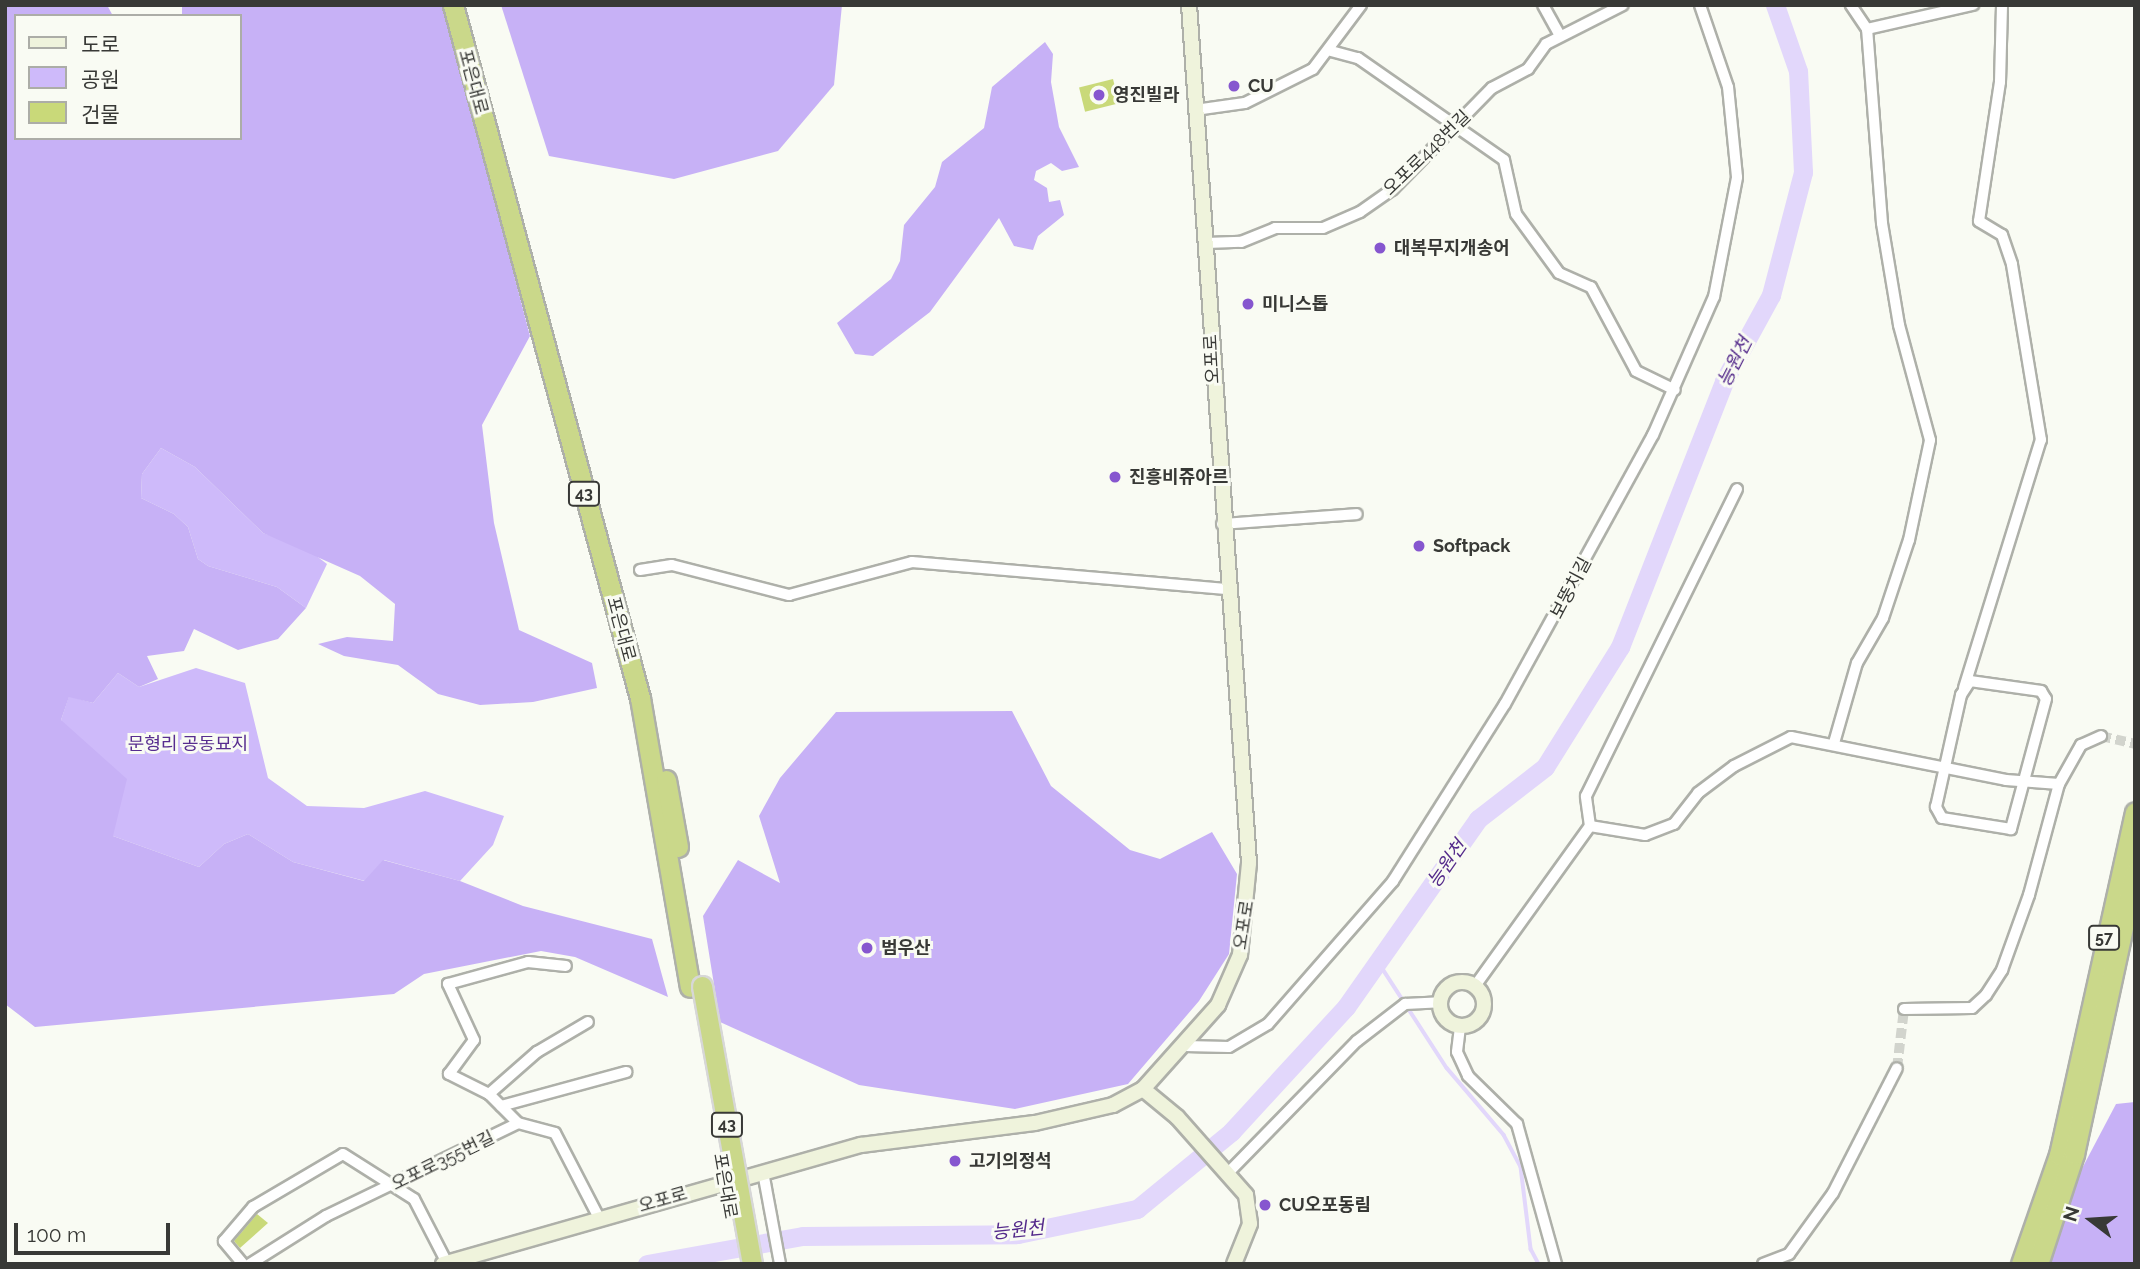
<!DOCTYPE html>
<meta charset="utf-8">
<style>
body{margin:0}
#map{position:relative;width:2140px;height:1269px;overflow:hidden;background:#f9fbf3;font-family:Raleway,"Noto Sans KR",sans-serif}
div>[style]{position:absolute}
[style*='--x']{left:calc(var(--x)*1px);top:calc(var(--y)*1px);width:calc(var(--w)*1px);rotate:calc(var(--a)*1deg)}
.green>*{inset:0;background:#cebafa}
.forest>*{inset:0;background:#c7b1f6}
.stream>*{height:3.5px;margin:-1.75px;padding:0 1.75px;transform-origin:1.75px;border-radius:1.75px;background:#e2d7fb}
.river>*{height:19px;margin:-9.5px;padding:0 9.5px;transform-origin:9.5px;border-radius:9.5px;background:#e2d7fb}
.building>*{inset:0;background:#c9d979;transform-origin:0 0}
.street-tunnel>*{height:10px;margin-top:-5px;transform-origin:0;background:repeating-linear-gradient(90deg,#d2d4cd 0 10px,transparent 0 15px)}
.roads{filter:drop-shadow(2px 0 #aeb0a9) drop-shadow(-2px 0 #aeb0a9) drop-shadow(0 2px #aeb0a9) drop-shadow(0 -2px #aeb0a9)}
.street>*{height:10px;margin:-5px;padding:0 5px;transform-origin:5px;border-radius:5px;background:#fff}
.secondary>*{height:14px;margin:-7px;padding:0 7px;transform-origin:7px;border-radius:7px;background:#eff3dc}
.secondary>.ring{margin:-7px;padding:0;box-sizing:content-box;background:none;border:14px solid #eff3dc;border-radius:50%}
.highway>*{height:19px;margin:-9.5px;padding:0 9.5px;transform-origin:9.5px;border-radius:9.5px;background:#cad88a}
.bridges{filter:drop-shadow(2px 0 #d7d7d7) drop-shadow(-2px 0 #d7d7d7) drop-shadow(0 2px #d7d7d7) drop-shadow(0 -2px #d7d7d7)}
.highway-bridge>*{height:19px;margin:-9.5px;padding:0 9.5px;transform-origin:9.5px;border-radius:9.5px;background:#cad88a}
.dots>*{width:19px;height:19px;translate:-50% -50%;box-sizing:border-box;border:4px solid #f9fbf3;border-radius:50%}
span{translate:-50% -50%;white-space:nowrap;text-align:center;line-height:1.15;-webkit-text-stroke:6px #f9fbf3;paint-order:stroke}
.shield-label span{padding:2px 5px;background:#f9fbf3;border:2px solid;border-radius:5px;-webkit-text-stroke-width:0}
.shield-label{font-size:16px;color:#383936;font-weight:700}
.street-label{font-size:18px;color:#383936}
.poi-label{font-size:18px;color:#383936;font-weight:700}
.left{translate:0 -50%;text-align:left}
.park-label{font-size:18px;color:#572d8f}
.water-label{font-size:19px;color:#542a8b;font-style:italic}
.frame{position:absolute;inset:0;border:7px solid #383936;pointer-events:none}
.legend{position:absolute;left:14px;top:14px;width:228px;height:126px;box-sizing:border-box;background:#f9fbf3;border:2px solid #acada7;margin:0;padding:9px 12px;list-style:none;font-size:21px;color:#383936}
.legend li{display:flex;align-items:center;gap:14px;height:35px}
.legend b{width:35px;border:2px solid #acada7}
.north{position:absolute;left:2056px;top:1185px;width:70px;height:70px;-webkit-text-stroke:5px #f9fbf3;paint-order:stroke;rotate:287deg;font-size:19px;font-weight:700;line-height:28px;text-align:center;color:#383936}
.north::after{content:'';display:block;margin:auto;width:24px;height:32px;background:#383936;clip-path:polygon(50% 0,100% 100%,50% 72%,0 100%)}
.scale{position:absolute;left:14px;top:1223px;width:156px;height:32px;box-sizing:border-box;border:4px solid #383936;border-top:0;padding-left:9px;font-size:21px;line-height:24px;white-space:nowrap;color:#383936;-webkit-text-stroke:5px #f9fbf3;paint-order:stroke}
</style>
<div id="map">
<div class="green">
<div style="clip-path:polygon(161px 448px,195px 467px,263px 533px,306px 548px,327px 564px,306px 608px,277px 587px,208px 566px,198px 559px,188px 527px,174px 514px,141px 498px,142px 474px)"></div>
<div style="clip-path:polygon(196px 668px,245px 683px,268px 778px,307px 806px,364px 808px,425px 791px,504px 816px,493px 845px,460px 881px,384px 860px,365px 881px,293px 862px,248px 834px,224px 844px,199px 867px,113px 836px,61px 720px,69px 696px,93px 703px,118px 673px,139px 687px)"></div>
</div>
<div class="forest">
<div style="clip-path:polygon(5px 5px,107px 5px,113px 16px,16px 16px,16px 138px,240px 138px,240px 16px,182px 16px,182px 5px,444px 5px,530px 336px,482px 425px,494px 523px,519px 630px,592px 663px,597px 688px,533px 702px,480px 705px,438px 694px,398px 665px,344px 656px,318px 644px,347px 637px,393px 641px,395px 604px,360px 576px,263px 533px,195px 467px,161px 448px,142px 474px,141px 498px,174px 514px,188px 527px,198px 559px,208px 566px,277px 587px,306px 608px,278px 639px,238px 650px,194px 629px,184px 651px,147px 656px,158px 679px,139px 687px,118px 673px,93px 703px,69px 697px,61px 720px,127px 779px,113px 836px,199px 867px,224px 844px,248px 834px,293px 862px,364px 881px,383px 860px,460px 881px,523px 906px,652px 939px,668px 997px,575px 957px,541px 951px,424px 974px,394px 994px,35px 1027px,5px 1004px)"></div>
<div style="clip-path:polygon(501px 5px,842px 5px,834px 85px,778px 151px,674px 179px,549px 156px)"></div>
<div style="clip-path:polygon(1045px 42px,1053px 54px,1051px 82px,1059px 127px,1079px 167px,1062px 171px,1051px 163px,1036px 171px,1034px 180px,1047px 188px,1049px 202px,1060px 200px,1064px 215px,1038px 236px,1033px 250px,1014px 246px,999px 218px,930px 312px,873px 356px,855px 354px,837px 323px,891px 279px,900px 261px,904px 225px,935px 187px,942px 162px,984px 128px,992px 87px)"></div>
<div style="clip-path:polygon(1012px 711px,1051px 786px,1130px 850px,1160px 859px,1212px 832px,1237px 874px,1229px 954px,1199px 1001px,1128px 1084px,1015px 1109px,859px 1085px,720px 1022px,703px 916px,738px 860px,780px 883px,759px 816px,780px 778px,836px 712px)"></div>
<div style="clip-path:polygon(2135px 1102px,2135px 1264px,2048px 1264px,2077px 1178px,2116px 1104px)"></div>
</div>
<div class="stream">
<div style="--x:1379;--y:963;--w:125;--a:57.1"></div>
<div style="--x:1447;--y:1068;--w:88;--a:49.6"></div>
<div style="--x:1504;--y:1135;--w:36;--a:62"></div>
<div style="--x:1521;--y:1167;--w:83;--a:83"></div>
<div style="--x:1531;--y:1249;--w:17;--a:62"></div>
</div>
<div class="river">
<div style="--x:647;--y:1264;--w:158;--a:-10.2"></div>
<div style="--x:803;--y:1236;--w:215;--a:-0.5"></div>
<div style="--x:1018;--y:1234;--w:122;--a:-11.9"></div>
<div style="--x:1137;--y:1209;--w:122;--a:-39.3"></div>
<div style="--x:1231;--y:1132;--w:170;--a:-47.4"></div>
<div style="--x:1346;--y:1007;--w:230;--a:-54.9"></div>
<div style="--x:1478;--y:819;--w:85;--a:-37.8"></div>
<div style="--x:1545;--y:767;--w:142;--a:-58"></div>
<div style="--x:1620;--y:647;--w:286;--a:-68.6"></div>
<div style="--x:1724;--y:381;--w:98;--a:-61.3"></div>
<div style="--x:1771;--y:295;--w:127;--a:-75.4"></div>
<div style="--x:1803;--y:172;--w:101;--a:-92.8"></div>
<div style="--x:1798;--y:71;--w:70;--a:-109.2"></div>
</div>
<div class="building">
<div style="left:1113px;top:79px;width:25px;height:35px;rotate:76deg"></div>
<div style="clip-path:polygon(257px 1214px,268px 1223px,240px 1248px,234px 1241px)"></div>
</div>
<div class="street-tunnel">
<div style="--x:2101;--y:736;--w:35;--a:13"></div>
<div style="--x:1897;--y:1068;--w:59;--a:-83.2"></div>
</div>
<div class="roads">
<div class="street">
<div style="--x:1543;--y:5;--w:33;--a:61"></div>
<div style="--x:1867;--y:29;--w:109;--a:-12.8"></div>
<div style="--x:1331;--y:51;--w:28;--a:15"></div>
<div style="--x:1358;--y:58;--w:178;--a:34.9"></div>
<div style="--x:1504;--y:160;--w:55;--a:77.5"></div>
<div style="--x:1516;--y:214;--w:73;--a:53.9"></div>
<div style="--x:1559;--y:273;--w:35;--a:24"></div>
<div style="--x:1591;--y:287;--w:95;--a:61.8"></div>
<div style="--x:1636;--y:371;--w:43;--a:26"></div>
<div style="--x:1195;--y:110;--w:50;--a:-8"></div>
<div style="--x:1245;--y:103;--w:76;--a:-26.6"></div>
<div style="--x:1313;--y:69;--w:80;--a:-53.1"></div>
<div style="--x:1206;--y:243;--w:35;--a:-2"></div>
<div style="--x:1241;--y:242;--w:37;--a:-22"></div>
<div style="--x:1275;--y:228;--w:48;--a:0"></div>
<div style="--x:1323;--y:228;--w:40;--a:-23.4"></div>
<div style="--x:1360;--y:212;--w:39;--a:-35"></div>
<div style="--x:1392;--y:190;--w:143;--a:-45.6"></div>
<div style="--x:1492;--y:88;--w:41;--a:-27.8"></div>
<div style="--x:1528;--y:69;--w:31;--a:-54"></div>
<div style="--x:1546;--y:44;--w:86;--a:-26.9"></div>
<div style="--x:1222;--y:524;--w:135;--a:-4.2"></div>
<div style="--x:640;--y:570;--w:32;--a:-9"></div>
<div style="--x:672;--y:565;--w:121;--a:14.4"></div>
<div style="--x:789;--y:595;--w:127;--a:-15"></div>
<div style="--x:912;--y:562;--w:315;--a:4.9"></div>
<div style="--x:1970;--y:681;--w:72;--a:8"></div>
<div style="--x:2041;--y:691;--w:9;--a:58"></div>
<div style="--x:2046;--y:699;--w:135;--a:105.1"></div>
<div style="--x:2011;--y:829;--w:70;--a:-170.9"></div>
<div style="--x:1942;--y:818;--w:13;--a:-119"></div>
<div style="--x:1936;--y:807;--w:115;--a:-77.4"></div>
<div style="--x:1961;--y:695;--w:17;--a:-57"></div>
<div style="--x:1964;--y:688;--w:260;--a:-72.8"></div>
<div style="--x:2041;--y:440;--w:178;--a:-99.4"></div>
<div style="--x:2012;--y:264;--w:31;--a:-109"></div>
<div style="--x:2002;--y:235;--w:27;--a:-149"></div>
<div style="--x:1979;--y:221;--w:141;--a:-81.4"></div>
<div style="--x:2000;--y:82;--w:77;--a:-88.5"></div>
<div style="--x:1834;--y:743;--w:83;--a:-74"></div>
<div style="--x:1857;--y:663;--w:52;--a:-60"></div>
<div style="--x:1883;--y:618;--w:82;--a:-71.6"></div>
<div style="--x:1909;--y:540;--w:102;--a:-78.1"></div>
<div style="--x:1930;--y:440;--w:119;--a:-105.1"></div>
<div style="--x:1899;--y:325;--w:103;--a:-99.5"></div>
<div style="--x:1882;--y:223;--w:195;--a:-94.4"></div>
<div style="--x:1867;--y:29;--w:29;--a:-124"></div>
<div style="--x:1590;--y:826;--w:30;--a:-98"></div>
<div style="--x:1586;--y:796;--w:342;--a:-63.8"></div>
<div style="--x:1475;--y:986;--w:197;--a:-54.3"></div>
<div style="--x:1590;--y:826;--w:56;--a:9.3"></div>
<div style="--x:1645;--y:835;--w:31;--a:-21"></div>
<div style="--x:1674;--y:824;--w:39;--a:-52"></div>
<div style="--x:1698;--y:793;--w:45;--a:-36.9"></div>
<div style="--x:1734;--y:766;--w:64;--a:-27"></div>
<div style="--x:1791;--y:737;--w:219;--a:11.3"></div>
<div style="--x:2006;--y:780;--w:53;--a:4.3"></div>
<div style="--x:1904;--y:1009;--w:68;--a:-0.8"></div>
<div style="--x:1972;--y:1008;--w:19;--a:-43"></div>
<div style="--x:1986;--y:995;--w:30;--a:-57"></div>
<div style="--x:2002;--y:970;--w:80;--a:-70.2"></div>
<div style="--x:2029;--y:895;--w:115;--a:-74.9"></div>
<div style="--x:2059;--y:784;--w:45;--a:-60.6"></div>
<div style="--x:2081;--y:745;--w:22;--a:-24"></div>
<div style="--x:1460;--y:1027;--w:25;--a:97"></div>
<div style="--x:1457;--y:1052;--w:26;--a:65"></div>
<div style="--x:1468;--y:1076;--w:69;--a:44.4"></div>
<div style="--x:1517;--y:1124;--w:145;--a:74.4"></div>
<div style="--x:1185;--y:1046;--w:44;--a:1.3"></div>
<div style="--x:1229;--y:1047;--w:45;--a:-30.5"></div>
<div style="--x:1268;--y:1024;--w:190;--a:-48.8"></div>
<div style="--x:1393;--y:881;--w:209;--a:-57.7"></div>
<div style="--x:1505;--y:704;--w:307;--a:-61.2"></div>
<div style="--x:1653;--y:435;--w:151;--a:-66.2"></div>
<div style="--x:1714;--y:297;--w:122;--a:-79.1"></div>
<div style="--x:1737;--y:177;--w:90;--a:-95.7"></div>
<div style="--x:1728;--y:87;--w:87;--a:-108.9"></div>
<div style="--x:489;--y:1094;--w:64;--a:-41.2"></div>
<div style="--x:537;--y:1052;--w:59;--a:-30.5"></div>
<div style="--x:501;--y:1106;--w:130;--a:-15.2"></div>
<div style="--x:518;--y:1123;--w:41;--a:-135"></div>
<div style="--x:489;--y:1094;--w:45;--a:-153.4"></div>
<div style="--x:449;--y:1074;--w:42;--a:-53.7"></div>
<div style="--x:474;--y:1040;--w:62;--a:-114.9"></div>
<div style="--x:448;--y:984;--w:83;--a:-15.4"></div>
<div style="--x:528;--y:962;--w:38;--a:6"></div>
<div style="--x:763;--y:1172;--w:94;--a:79.5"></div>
<div style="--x:1227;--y:1174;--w:186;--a:-45.7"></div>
<div style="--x:1357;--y:1041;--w:61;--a:-37.6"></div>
<div style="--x:1405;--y:1004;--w:35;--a:-3"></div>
<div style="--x:243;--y:1264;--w:30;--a:-130"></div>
<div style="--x:224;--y:1241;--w:45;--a:-49.5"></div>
<div style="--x:253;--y:1207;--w:104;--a:-30.5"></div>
<div style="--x:343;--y:1154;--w:84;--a:32.4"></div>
<div style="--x:414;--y:1199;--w:72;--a:62.7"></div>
<div style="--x:250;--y:1264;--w:90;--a:-32.3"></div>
<div style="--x:326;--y:1216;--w:213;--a:-25.8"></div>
<div style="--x:518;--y:1123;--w:38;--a:15"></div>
<div style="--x:555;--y:1133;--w:96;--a:62.6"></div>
<div style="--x:1763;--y:1264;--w:28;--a:-21"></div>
<div style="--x:1789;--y:1254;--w:75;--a:-54.2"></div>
<div style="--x:1833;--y:1193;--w:140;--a:-62.9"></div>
</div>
<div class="secondary">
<div class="ring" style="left:1440px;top:982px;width:30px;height:30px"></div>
<div style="--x:1143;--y:1089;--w:44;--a:39.5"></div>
<div style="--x:1177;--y:1117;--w:104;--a:48.5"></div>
<div style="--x:1246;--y:1195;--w:29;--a:82"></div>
<div style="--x:1250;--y:1224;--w:43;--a:111.8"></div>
<div style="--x:443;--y:1264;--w:435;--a:-15.9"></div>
<div style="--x:861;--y:1145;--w:175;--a:-7.2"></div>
<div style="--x:1035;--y:1123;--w:80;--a:-13"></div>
<div style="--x:1113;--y:1105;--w:34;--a:-28"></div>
<div style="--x:1143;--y:1089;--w:113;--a:-48.2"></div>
<div style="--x:1218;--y:1005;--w:55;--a:-66.3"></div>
<div style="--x:1240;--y:955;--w:92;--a:-84.4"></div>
<div style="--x:1249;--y:863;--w:860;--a:-94"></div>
</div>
<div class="highway">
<div style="--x:453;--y:5;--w:718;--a:74.9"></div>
<div style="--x:640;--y:698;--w:293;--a:80.2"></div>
<div style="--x:666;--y:780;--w:68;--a:79.8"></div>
<div style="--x:2021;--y:1264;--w:115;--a:-70.8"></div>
<div style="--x:2059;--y:1155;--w:351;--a:-77.5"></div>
<div style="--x:2038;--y:1264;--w:116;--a:-71.9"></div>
<div style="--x:2074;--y:1154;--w:289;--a:-77.8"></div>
</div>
</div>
<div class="bridges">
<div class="highway-bridge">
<div style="--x:702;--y:986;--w:282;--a:79.8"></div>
</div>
</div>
<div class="dots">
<div style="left:1234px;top:86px;background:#8656cf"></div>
<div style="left:1099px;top:95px;background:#8656cf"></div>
<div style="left:1380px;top:248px;background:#8656cf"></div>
<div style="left:1248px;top:304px;background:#8656cf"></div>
<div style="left:1115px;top:477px;background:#8656cf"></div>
<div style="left:1419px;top:546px;background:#8656cf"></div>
<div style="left:867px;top:948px;background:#8656cf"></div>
<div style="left:955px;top:1161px;background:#8656cf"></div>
<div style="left:1265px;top:1205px;background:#8656cf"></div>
</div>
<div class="shield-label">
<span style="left:584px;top:494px">43</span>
<span style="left:2104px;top:938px">57</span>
<span style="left:727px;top:1125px">43</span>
</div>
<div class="street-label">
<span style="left:473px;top:82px;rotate:75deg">포은대로</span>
<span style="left:1427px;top:153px;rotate:-44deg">오포로448번길</span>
<span style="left:1212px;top:359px;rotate:-93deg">오포로</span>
<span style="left:1571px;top:588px;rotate:-62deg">보뚱치길</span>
<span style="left:621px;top:629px;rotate:75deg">포은대로</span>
<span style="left:1244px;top:925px;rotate:-81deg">오포로</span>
<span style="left:443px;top:1161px;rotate:-26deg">오포로355번길</span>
<span style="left:725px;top:1186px;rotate:80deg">포은대로</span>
<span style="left:663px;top:1200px;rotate:-16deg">오포로</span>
</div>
<div class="poi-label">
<span class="left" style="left:1248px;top:86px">CU</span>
<span class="left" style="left:1113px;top:95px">영진빌라</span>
<span class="left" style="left:1394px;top:248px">대복무지개송어</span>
<span class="left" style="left:1262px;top:304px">미니스톱</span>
<span class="left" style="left:1129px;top:477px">진흥비쥬아르</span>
<span class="left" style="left:1433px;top:546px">Softpack</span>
<span class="left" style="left:881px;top:948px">범우산</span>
<span class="left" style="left:969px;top:1161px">고기의정석</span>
<span class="left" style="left:1279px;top:1205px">CU오포동림</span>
</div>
<div class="park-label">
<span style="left:188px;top:744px">문형리 공동묘지</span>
</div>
<div class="water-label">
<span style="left:1735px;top:362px;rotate:-63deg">능원천</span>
<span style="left:1447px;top:864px;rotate:-55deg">능원천</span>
<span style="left:1018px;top:1230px;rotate:-6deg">능원천</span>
</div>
<div class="frame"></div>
<ul class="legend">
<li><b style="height:9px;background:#eff3dc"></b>도로</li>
<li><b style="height:19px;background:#cebafa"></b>공원</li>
<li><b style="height:19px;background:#c9d979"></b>건물</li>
</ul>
<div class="north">N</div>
<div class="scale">100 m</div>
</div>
